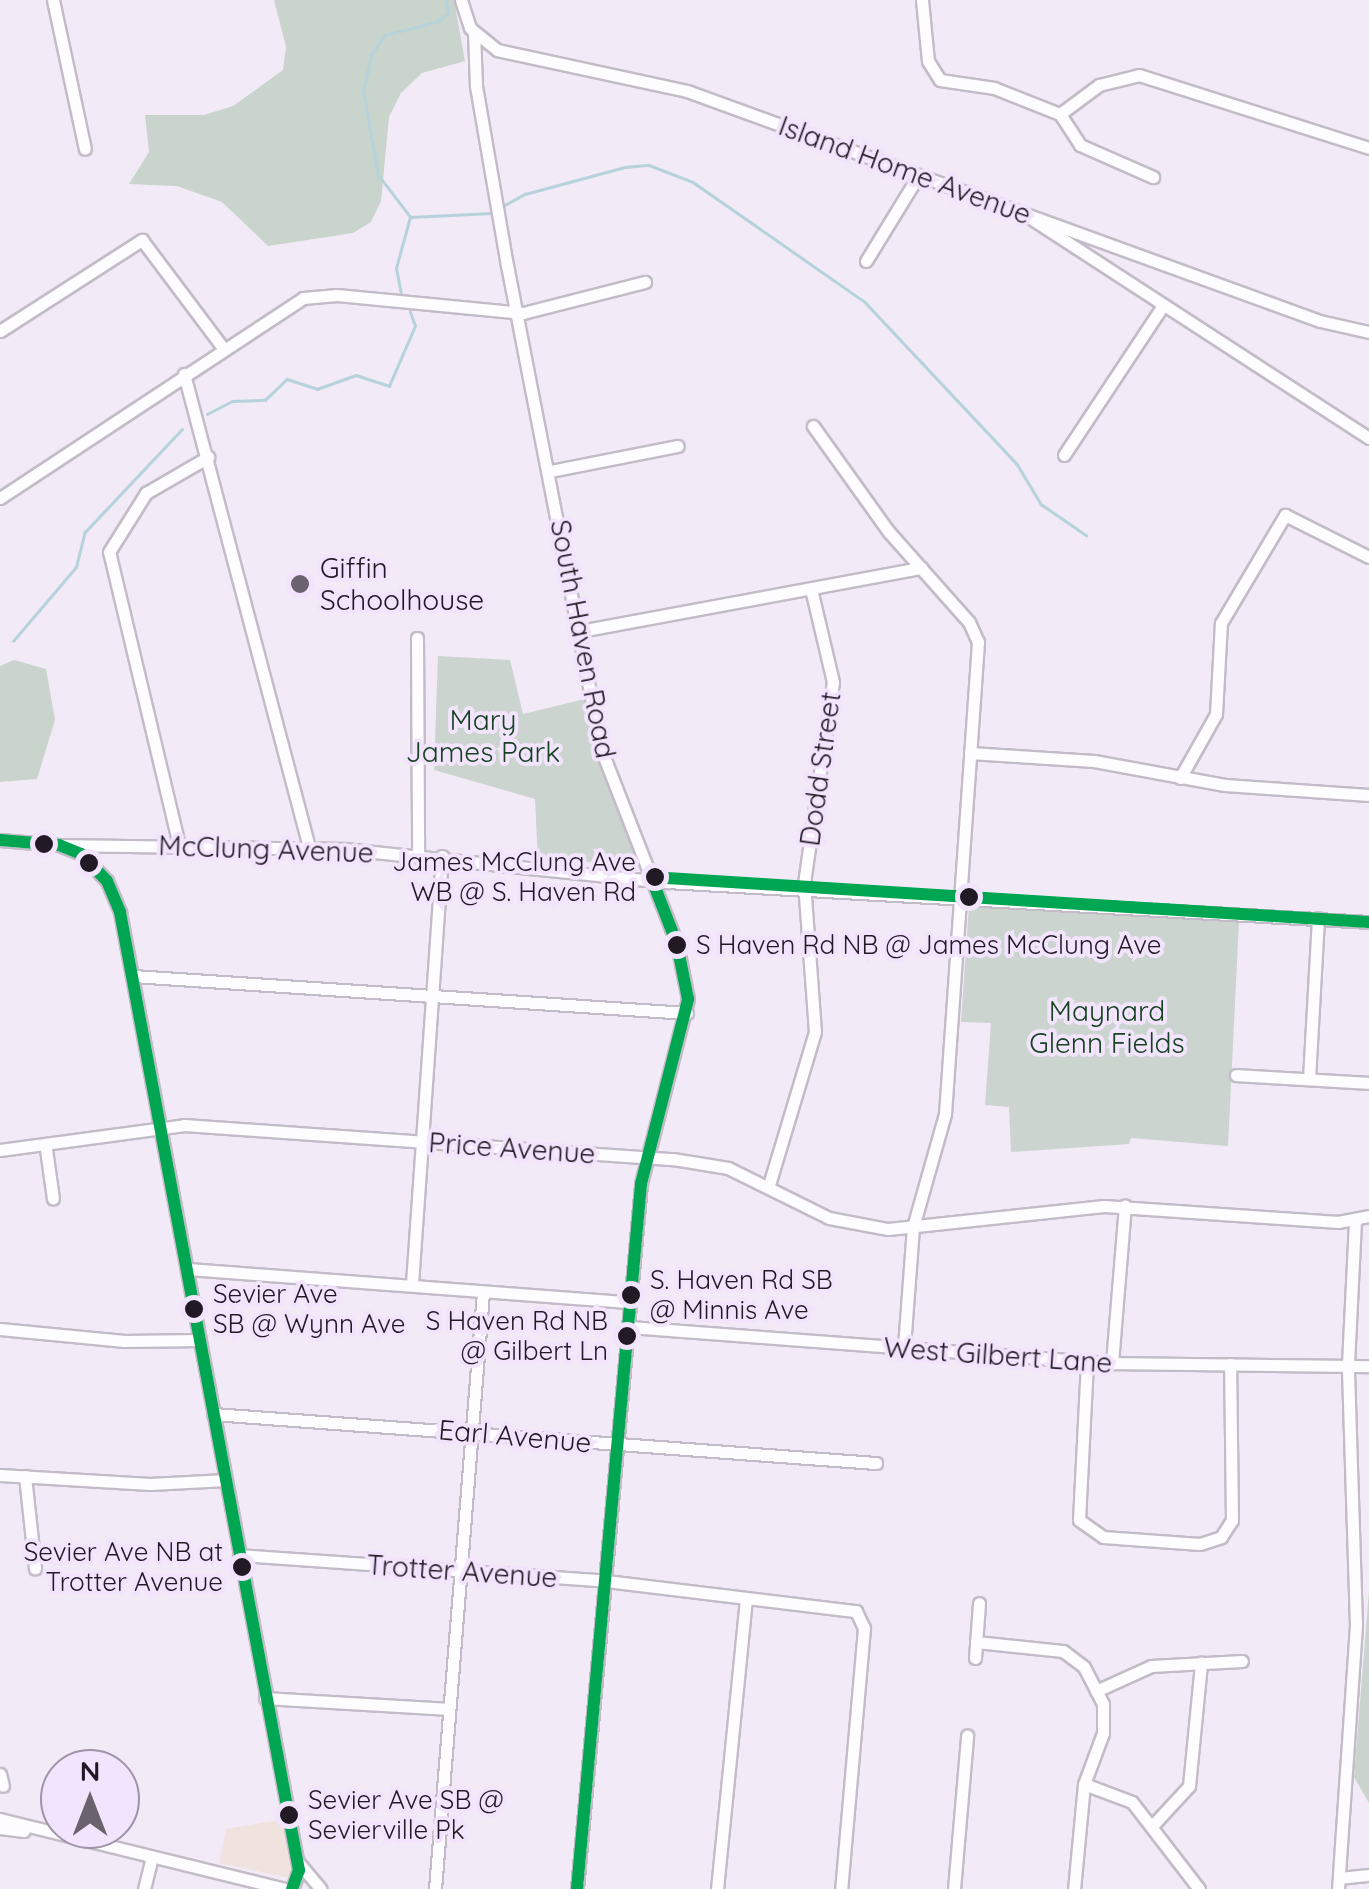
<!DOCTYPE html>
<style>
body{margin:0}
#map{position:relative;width:1369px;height:1889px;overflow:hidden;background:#f2eaf7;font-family:Quicksand,sans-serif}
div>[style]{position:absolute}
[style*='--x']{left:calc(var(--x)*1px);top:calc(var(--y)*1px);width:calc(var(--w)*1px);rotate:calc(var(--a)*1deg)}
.commercial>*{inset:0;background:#f0e3df}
.green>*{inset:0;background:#cbd4ce}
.forest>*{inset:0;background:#c8d4cc}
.stream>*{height:2.5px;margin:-1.25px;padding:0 1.25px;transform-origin:1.25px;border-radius:1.25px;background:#b6d2da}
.roads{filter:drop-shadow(2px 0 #c3bcc8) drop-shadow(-2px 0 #c3bcc8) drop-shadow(0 2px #c3bcc8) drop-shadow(0 -2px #c3bcc8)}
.minor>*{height:11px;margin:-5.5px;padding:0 5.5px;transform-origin:5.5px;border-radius:5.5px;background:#fdfcfe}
.bus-1>*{height:12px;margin:-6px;padding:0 6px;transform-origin:6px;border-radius:6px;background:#00a651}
.dots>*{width:28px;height:28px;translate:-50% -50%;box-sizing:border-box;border:5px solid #f3e4fd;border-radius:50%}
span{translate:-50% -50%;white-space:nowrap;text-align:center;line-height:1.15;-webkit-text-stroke:8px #f3e4fd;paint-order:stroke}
.bus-label{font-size:26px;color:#211a25}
.right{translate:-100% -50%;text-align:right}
.left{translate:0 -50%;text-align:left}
.street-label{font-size:28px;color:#211a25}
.poi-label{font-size:28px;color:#211a25}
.park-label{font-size:28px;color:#164220}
.north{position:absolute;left:40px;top:1749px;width:100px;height:100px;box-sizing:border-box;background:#f3e4fd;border:2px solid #9f93a7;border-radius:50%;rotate:0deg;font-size:28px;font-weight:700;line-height:40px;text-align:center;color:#211a25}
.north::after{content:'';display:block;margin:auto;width:35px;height:45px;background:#6a636e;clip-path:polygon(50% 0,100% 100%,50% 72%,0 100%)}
</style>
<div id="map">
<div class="commercial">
<div style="clip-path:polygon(284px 1819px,294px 1869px,290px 1878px,219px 1863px,226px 1829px)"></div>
</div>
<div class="green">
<div style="clip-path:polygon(438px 656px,510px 660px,523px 714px,585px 699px,633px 852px,631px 863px,538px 861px,535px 799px,434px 770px)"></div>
<div style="clip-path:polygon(969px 905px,1239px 921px,1228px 1146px,1131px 1138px,1129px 1144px,1011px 1152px,1009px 1107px,985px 1105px,991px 1023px,961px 1022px)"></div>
</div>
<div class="forest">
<div style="clip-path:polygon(274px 0,454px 0,465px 61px,422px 73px,401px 93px,389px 117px,381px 201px,371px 222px,353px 233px,268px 246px,222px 202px,177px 186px,129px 184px,149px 152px,145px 115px,204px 115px,233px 106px,283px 70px,286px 47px)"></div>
<div style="clip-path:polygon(14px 660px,46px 669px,55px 720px,37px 779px,0 782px,0 666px)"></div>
<div style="clip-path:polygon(1369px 1591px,1369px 1803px,1354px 1777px)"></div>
</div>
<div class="stream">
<div style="--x:503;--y:206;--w:25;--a:-29"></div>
<div style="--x:525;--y:194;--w:104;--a:-15.1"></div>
<div style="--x:625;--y:167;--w:24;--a:-5"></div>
<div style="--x:649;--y:165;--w:47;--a:21.1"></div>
<div style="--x:693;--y:182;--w:210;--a:34.9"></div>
<div style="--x:865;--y:302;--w:222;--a:46.8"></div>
<div style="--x:1017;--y:464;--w:47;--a:59"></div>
<div style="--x:1041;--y:504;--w:55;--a:34.6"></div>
<div style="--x:410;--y:217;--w:82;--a:-2.8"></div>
<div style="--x:401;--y:294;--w:26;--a:-101"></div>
<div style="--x:396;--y:268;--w:53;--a:-74.6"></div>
<div style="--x:410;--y:217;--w:53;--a:-127.3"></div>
<div style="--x:378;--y:175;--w:85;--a:-100.1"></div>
<div style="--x:363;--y:91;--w:37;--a:-77"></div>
<div style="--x:371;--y:55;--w:24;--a:-55"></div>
<div style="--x:385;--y:35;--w:56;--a:-14.5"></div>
<div style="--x:439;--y:21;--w:12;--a:-42"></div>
<div style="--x:448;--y:13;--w:13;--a:-99"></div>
<div style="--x:207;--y:414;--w:28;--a:-27"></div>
<div style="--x:232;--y:401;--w:33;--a:-2"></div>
<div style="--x:265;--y:400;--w:30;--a:-44"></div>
<div style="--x:287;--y:379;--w:32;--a:18"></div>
<div style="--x:317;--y:389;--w:41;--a:-19.7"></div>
<div style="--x:356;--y:375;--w:35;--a:18"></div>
<div style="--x:389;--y:386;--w:65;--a:-66.6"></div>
<div style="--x:415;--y:326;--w:15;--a:-110"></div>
<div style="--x:13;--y:641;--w:97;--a:-49.6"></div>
<div style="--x:76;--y:567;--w:36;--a:-76"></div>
<div style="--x:85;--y:532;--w:141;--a:-46.7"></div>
</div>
<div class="roads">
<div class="minor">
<div style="--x:53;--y:0;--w:152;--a:77.9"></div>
<div style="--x:461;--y:0;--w:29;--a:72"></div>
<div style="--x:470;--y:28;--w:35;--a:39"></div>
<div style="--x:497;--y:50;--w:194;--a:12.2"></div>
<div style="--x:687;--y:91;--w:673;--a:19.97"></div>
<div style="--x:1320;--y:321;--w:50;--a:12.7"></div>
<div style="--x:922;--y:0;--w:61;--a:84.4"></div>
<div style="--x:928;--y:61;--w:22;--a:58"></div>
<div style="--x:940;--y:80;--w:55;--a:8.4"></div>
<div style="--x:994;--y:88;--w:71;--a:21.5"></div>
<div style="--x:1060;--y:114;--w:49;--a:-36.6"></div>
<div style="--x:1099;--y:85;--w:41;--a:-14"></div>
<div style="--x:1139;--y:75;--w:241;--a:17.6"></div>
<div style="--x:474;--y:33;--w:53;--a:87.8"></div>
<div style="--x:476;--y:86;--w:182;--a:80.2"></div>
<div style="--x:507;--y:265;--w:493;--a:79"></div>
<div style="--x:601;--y:749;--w:209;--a:68.7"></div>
<div style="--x:677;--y:944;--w:56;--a:78.7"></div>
<div style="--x:688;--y:999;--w:191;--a:104.3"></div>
<div style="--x:641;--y:1184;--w:708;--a:95.19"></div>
<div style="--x:1060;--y:114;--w:37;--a:57"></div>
<div style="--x:1080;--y:145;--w:80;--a:23.7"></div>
<div style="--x:1021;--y:212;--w:415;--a:33"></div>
<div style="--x:866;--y:261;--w:100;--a:-58.5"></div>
<div style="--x:0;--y:331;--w:169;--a:-32.7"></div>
<div style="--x:142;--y:240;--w:135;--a:53.1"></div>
<div style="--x:184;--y:374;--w:490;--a:75.2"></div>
<div style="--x:813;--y:426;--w:130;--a:54.4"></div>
<div style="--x:889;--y:532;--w:120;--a:48.4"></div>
<div style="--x:969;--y:622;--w:22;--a:66"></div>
<div style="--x:978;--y:642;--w:473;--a:94"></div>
<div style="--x:945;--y:1114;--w:117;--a:105.8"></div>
<div style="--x:913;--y:1227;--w:121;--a:94.3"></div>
<div style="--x:1064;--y:455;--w:178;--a:-56.5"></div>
<div style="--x:550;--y:471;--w:130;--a:-11.1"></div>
<div style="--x:0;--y:498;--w:363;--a:-33.4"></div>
<div style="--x:303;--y:298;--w:34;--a:-5"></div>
<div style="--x:337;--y:295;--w:187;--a:5.5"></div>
<div style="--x:523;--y:313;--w:126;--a:-14.3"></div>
<div style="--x:580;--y:631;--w:347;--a:-10.5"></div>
<div style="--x:417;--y:638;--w:216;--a:89.7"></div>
<div style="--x:970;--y:753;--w:124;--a:3.7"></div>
<div style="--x:1094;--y:761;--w:133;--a:10.4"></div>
<div style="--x:1225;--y:785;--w:144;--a:4"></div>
<div style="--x:1180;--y:778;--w:73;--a:-60.6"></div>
<div style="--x:1216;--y:714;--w:91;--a:-86.9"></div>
<div style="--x:1221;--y:623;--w:126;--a:-59.3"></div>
<div style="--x:1285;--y:515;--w:94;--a:26.6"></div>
<div style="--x:0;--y:840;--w:59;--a:4.8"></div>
<div style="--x:59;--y:845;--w:24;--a:22"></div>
<div style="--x:81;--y:854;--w:37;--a:46"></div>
<div style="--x:107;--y:881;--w:34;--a:67"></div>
<div style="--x:120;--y:912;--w:975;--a:79.42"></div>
<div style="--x:299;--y:1870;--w:20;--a:110"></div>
<div style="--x:59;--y:845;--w:286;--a:0.8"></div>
<div style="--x:345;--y:849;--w:324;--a:5.9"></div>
<div style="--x:667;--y:882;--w:703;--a:3.26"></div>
<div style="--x:179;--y:845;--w:301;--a:-103.4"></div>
<div style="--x:109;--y:552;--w:70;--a:-57.9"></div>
<div style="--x:146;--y:493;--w:72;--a:-30.1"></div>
<div style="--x:133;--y:976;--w:555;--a:3.82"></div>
<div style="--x:1236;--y:1075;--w:133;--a:3.4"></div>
<div style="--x:1309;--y:1079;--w:161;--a:-86.8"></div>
<div style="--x:46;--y:1149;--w:50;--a:82"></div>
<div style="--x:0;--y:1150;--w:186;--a:-7.7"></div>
<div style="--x:184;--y:1125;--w:490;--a:4"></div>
<div style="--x:673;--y:1159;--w:56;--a:9.3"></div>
<div style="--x:728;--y:1168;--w:113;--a:26.3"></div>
<div style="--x:829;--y:1218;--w:60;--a:10.6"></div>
<div style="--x:888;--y:1229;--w:217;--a:-6.1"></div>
<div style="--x:1104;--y:1206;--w:235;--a:3.9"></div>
<div style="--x:1338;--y:1222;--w:32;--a:-11"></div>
<div style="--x:769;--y:1185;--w:160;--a:-73.3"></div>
<div style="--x:815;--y:1032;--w:149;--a:-94.2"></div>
<div style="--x:804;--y:883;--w:203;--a:-81.8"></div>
<div style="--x:833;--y:682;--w:96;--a:-103.3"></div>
<div style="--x:187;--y:1269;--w:443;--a:4.3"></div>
<div style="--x:412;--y:1284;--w:429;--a:-86"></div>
<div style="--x:628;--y:1327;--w:485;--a:4.3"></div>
<div style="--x:1112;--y:1363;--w:257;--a:0.7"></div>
<div style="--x:0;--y:1329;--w:125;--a:5.5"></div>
<div style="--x:124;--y:1341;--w:76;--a:-0.8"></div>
<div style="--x:1087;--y:1362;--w:158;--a:92.9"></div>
<div style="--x:1079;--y:1520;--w:29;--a:35"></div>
<div style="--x:1103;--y:1537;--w:97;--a:4.1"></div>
<div style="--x:1200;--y:1544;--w:22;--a:-18"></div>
<div style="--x:1221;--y:1537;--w:20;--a:-57"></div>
<div style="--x:1232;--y:1520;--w:156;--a:-90.7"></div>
<div style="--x:1112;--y:1363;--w:158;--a:-85.3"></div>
<div style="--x:213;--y:1414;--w:665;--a:4.23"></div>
<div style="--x:0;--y:1475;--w:150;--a:3.4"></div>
<div style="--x:150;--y:1484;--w:76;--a:-3"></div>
<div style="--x:25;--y:1476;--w:93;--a:83.8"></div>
<div style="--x:239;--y:1555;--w:360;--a:4"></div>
<div style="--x:598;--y:1580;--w:260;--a:6.9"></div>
<div style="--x:856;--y:1611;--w:19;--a:65"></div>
<div style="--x:864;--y:1628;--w:262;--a:95"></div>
<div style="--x:976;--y:1642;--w:87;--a:5.9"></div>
<div style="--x:1063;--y:1651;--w:26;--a:37"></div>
<div style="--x:1084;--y:1667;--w:42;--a:62.8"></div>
<div style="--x:1103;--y:1704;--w:29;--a:90"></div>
<div style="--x:1103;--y:1733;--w:54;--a:110.4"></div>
<div style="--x:1084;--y:1784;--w:105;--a:95.4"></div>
<div style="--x:975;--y:1658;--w:55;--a:-85.8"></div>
<div style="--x:1096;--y:1691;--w:60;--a:-24.4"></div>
<div style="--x:1151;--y:1666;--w:91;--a:-3.1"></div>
<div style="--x:265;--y:1698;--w:184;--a:3.4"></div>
<div style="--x:0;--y:1774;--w:12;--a:76"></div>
<div style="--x:1084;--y:1784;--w:51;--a:20.6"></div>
<div style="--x:1132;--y:1802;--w:110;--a:52.4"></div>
<div style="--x:0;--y:1819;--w:292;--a:13.8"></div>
<div style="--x:1152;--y:1826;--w:54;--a:-47.2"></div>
<div style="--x:1189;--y:1786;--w:124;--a:-84.4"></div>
<div style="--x:0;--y:1828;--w:24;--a:7"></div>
<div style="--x:298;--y:1862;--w:35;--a:50"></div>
<div style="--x:1339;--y:1878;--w:30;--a:-6"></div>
<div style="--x:144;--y:1889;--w:33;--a:-76"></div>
<div style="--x:435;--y:1889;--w:598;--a:-85.4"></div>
<div style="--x:717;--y:1889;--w:291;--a:-84.3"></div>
<div style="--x:954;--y:1889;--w:154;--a:-85.1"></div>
<div style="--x:1338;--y:1889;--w:265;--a:-86.1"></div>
<div style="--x:1356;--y:1625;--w:261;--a:-91.8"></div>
<div style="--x:1348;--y:1364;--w:143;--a:-87.2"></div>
</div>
</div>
<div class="bus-1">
<div style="--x:0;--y:840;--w:59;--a:4.8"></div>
<div style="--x:59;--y:845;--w:24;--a:22"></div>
<div style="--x:81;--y:854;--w:37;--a:46"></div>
<div style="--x:107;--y:881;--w:34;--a:67"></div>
<div style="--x:120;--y:912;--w:975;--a:79.42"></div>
<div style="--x:299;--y:1870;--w:20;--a:110"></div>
<div style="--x:651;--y:877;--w:719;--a:3.59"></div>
<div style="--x:577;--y:1889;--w:708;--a:-84.81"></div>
<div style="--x:641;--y:1184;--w:191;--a:-75.7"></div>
<div style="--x:688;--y:999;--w:56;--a:-101.3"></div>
<div style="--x:677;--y:944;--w:72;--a:-111.2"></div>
</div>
<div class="dots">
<div style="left:300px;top:584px;background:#6a636e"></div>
<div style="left:44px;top:844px;background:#211a25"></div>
<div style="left:89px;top:863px;background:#211a25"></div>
<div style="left:655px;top:877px;background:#211a25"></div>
<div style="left:969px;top:897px;background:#211a25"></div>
<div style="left:677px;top:945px;background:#211a25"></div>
<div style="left:631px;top:1295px;background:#211a25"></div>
<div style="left:194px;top:1309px;background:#211a25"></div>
<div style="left:627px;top:1336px;background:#211a25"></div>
<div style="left:242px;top:1567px;background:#211a25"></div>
<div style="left:289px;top:1815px;background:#211a25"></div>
</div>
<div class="bus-label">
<span class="right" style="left:636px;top:877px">James McClung Ave<br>WB @ S. Haven Rd</span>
<span class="left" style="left:696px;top:945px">S Haven Rd NB @ James McClung Ave</span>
<span class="left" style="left:650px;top:1295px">S. Haven Rd SB<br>@ Minnis Ave</span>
<span class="left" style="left:213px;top:1309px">Sevier Ave<br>SB @ Wynn Ave</span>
<span class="right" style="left:608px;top:1336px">S Haven Rd NB<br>@ Gilbert Ln</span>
<span class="right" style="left:223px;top:1567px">Sevier Ave NB at<br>Trotter Avenue</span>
<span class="left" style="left:308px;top:1815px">Sevier Ave SB @<br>Sevierville Pk</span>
</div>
<div class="street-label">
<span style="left:905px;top:170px;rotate:20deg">Island Home Avenue</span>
<span style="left:583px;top:639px;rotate:79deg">South Haven Road</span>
<span style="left:820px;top:769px;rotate:-82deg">Dodd Street</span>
<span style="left:266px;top:849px;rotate:2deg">McClung Avenue</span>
<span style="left:512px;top:1148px;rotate:4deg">Price Avenue</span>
<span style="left:998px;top:1355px;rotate:4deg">West Gilbert Lane</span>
<span style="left:515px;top:1436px;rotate:5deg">Earl Avenue</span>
<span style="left:462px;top:1571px;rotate:4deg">Trotter Avenue</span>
</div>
<div class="poi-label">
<span class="left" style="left:320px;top:584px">Giffin<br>Schoolhouse</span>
</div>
<div class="park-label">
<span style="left:483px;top:736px">Mary<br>James Park</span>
<span style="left:1107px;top:1027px">Maynard<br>Glenn Fields</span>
</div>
<div class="north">N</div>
</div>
